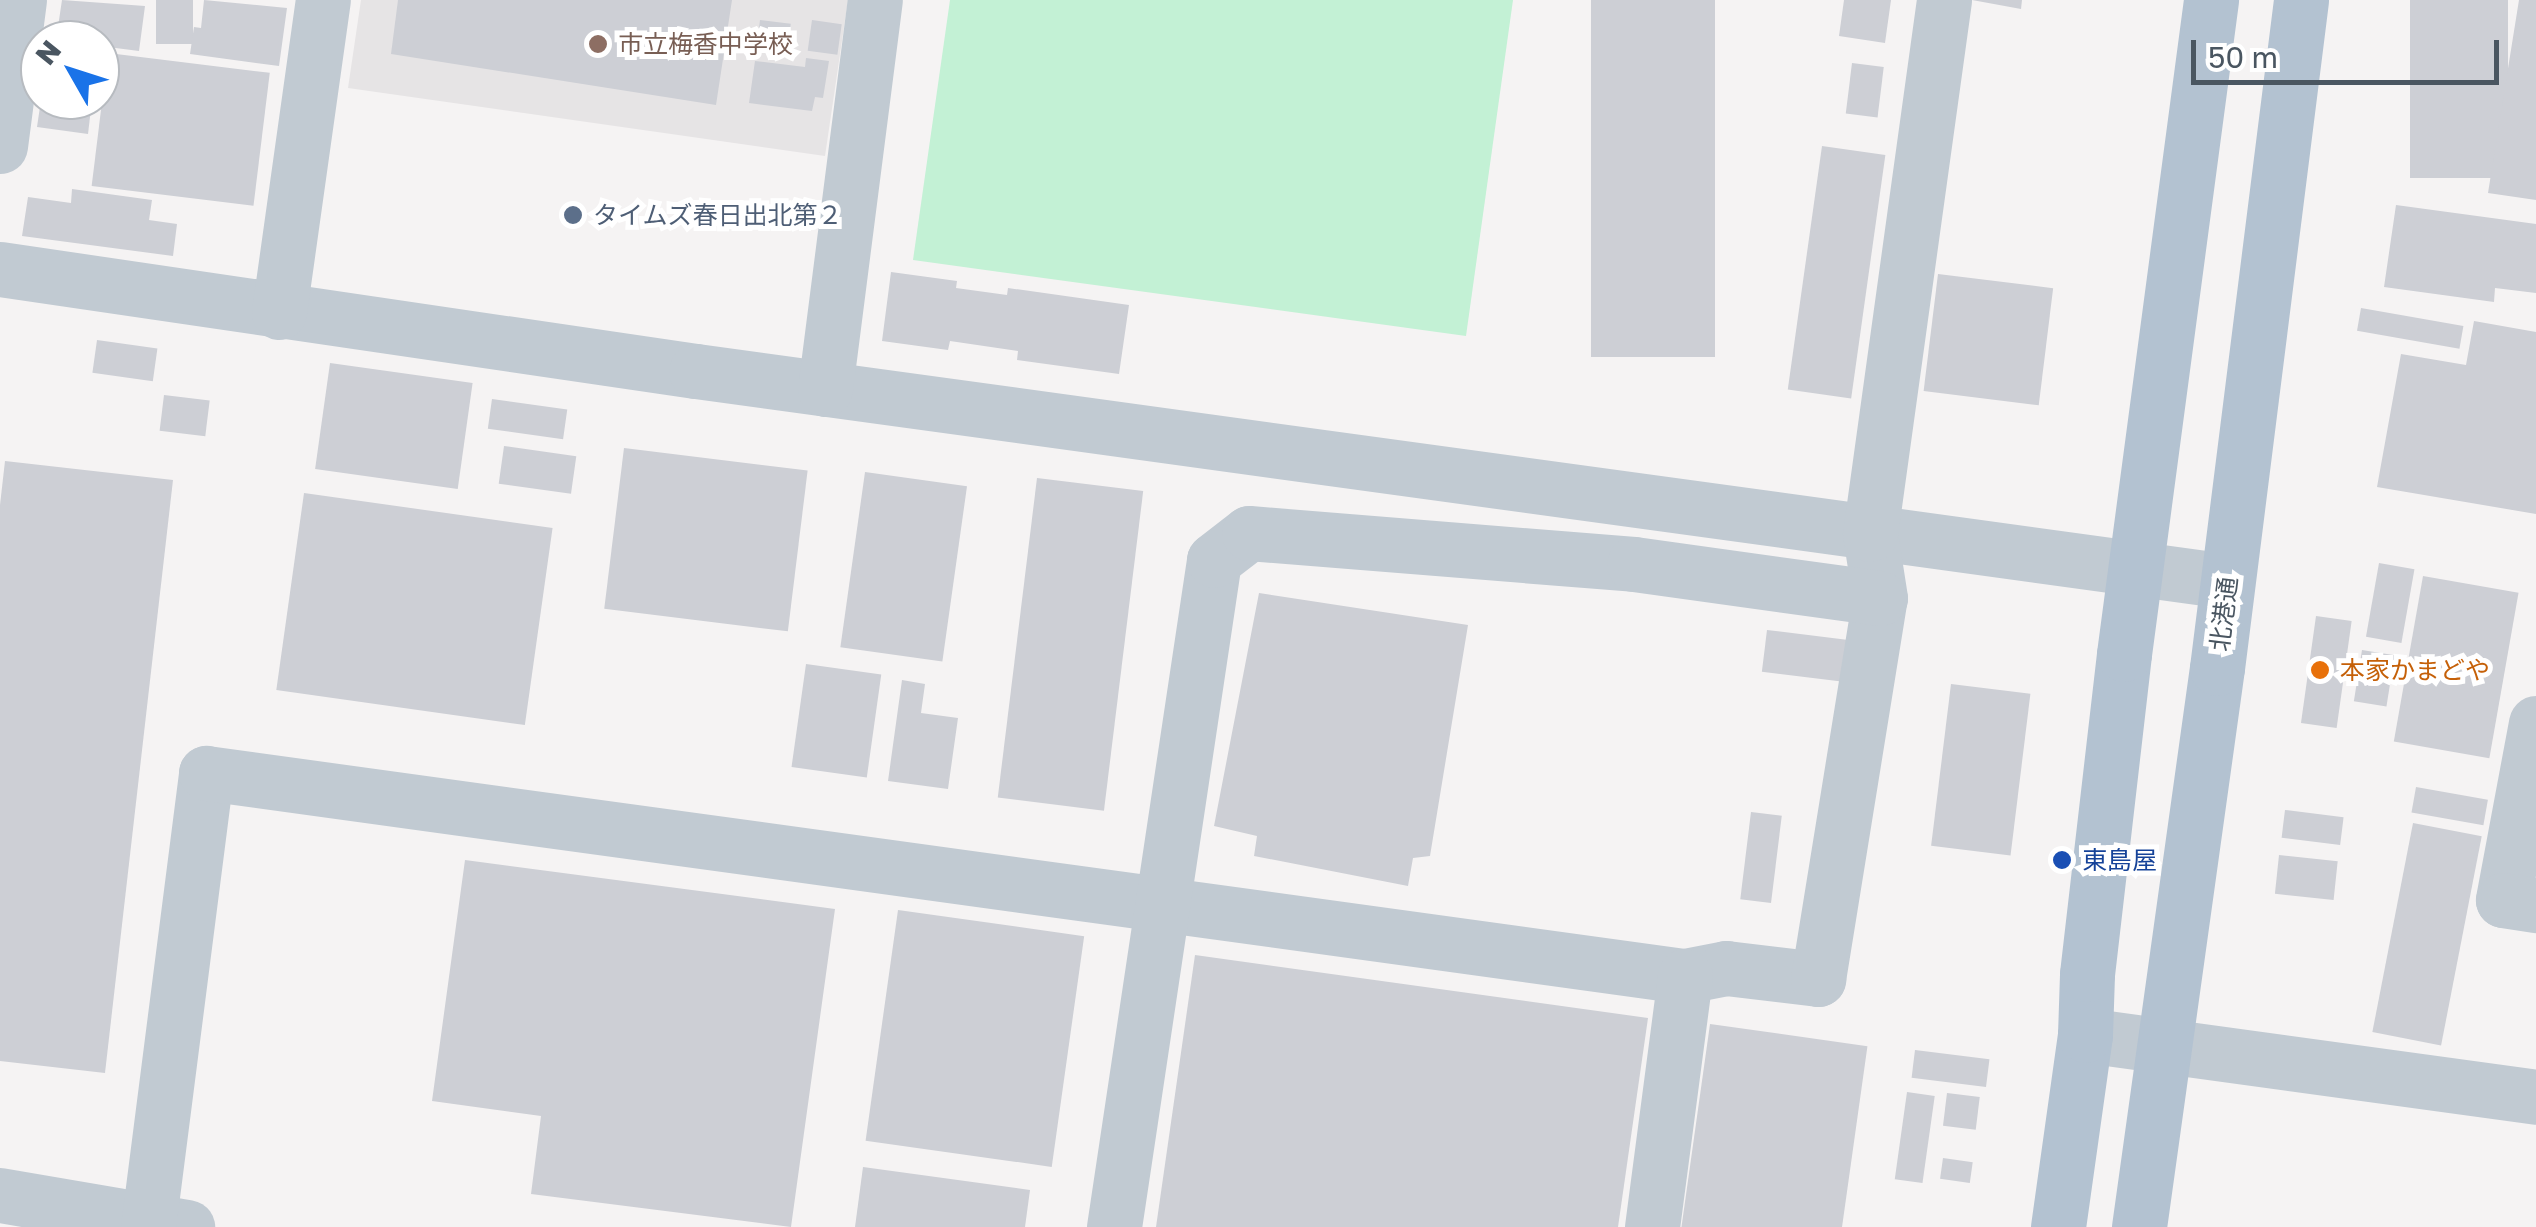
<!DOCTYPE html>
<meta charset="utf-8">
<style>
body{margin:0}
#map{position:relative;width:2536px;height:1227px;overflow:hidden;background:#f5f3f3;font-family:"Golos Text","Noto Sans JP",sans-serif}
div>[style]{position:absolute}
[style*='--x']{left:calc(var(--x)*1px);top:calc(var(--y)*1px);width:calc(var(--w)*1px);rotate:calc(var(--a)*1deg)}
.education>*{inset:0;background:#e6e4e5}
.green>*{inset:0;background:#c3f1d5}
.building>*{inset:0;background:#cdcfd5;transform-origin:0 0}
.minor>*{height:55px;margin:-27.5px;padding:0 27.5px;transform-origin:27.5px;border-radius:27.5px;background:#c1cad2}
.major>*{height:55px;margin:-27.5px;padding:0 27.5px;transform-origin:27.5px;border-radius:27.5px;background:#b3c2d1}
.dots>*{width:28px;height:28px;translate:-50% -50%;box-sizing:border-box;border:5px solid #fff;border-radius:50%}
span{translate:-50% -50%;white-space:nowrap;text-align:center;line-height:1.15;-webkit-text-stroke:10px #fff;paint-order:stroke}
.education-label{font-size:25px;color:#785e54}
.left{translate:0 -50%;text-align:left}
.service-label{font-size:25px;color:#4e5e75}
.street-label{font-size:25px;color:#4a5661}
.food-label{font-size:25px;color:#c56008}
.transit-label{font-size:25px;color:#164399}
.north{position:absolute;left:20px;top:20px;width:100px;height:100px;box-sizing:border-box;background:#fff;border:2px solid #b7bbc0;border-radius:50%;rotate:309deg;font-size:28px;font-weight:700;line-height:40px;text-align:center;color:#4a5661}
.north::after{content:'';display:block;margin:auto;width:35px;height:45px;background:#1a73e8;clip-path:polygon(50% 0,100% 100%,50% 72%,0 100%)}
.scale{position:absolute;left:2191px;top:40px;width:308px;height:45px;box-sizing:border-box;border:5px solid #4a5661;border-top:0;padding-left:12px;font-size:30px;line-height:35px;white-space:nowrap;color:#4a5661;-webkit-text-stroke:8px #fff;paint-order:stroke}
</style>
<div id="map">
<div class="education">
<div style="clip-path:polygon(361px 0,848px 0,825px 156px,348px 88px)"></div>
</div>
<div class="green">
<div style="clip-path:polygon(950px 0,1513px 0,1466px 336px,913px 260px)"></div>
</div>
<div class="building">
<div style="clip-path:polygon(62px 0,145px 6px,139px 51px,100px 46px,100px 40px,56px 40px)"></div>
<div style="left:156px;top:0;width:37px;height:44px"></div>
<div style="clip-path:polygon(204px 0,287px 8px,279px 66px,190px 54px,194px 27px,201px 28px)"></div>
<div style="clip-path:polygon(398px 0,732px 0,716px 105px,391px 54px)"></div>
<div style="left:1591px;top:0;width:124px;height:357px"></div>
<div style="clip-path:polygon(1844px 0,1891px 0,1885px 43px,1839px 36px)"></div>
<div style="clip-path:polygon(1972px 0,2022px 0,2021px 9px)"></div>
<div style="left:2410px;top:0;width:98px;height:178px"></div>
<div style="clip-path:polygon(2519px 0,2536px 0,2536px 200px,2488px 193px)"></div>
<div style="left:760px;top:20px;width:31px;height:32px;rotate:7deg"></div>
<div style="left:812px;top:20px;width:30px;height:31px;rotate:8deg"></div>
<div style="left:108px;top:53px;width:163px;height:134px;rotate:7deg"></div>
<div style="clip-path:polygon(806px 58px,829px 61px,823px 98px,815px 97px,812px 111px,749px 103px,755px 61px,805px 67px)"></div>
<div style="left:1852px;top:63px;width:32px;height:51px;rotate:7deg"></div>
<div style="clip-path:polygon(41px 100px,92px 100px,88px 134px,37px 127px)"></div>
<div style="left:1822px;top:146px;width:64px;height:246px;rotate:8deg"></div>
<div style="clip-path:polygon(72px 189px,152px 200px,149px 220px,177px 224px,173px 256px,22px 236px,28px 197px,71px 203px)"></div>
<div style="clip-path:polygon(2396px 205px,2536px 224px,2536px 293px,2495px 288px,2494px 302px,2384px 287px)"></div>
<div style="clip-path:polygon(891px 272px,957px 281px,956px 288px,1007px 295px,1008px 288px,1129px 305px,1119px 374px,1017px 360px,1018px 351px,950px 341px,948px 350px,882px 341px)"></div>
<div style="left:1938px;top:274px;width:116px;height:118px;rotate:7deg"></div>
<div style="left:2361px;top:308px;width:104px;height:23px;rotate:10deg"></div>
<div style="clip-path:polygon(2474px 321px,2536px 332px,2536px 514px,2377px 487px,2401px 354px,2466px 365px)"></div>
<div style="left:97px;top:340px;width:61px;height:33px;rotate:8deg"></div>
<div style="left:330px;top:363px;width:144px;height:107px;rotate:8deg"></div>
<div style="left:164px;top:395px;width:46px;height:36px;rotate:7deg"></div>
<div style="left:492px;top:399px;width:76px;height:30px;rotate:8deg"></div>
<div style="left:504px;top:446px;width:73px;height:38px;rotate:8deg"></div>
<div style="left:624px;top:448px;width:185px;height:162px;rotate:7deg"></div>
<div style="clip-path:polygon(5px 461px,173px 480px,105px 1073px,0 1061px,0 505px)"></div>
<div style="left:865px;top:472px;width:103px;height:177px;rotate:8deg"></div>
<div style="left:1037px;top:478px;width:107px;height:322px;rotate:7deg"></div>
<div style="left:304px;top:493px;width:251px;height:199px;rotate:8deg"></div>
<div style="left:2379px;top:563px;width:36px;height:75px;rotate:10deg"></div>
<div style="left:2423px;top:576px;width:97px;height:168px;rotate:10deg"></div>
<div style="clip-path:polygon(1259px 593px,1468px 625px,1430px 856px,1413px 858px,1408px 886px,1254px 856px,1257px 836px,1214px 826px)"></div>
<div style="left:2316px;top:616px;width:36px;height:108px;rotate:8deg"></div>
<div style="left:1767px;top:630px;width:80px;height:42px;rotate:7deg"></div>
<div style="left:2362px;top:650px;width:33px;height:52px;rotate:9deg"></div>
<div style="left:806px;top:664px;width:76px;height:104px;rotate:8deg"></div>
<div style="clip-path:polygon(902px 680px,925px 684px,921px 713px,958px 718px,948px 789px,888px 781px)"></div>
<div style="left:1951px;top:684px;width:80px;height:163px;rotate:7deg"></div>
<div style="left:2416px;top:787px;width:73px;height:26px;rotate:10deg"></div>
<div style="left:2285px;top:810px;width:59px;height:28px;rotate:7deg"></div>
<div style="left:1751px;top:812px;width:31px;height:88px;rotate:7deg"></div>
<div style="left:2413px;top:823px;width:70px;height:213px;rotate:11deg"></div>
<div style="left:2279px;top:855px;width:59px;height:39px;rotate:6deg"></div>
<div style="clip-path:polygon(465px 860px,835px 909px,791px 1227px,531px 1194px,541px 1116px,432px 1101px)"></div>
<div style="left:898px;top:910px;width:188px;height:233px;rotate:8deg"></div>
<div style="clip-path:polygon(1195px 955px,1648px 1018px,1618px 1227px,1156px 1227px)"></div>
<div style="left:1710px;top:1024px;width:159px;height:205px;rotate:8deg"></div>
<div style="left:1915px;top:1050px;width:75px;height:28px;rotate:7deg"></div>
<div style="left:1907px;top:1092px;width:28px;height:88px;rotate:8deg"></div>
<div style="left:1947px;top:1093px;width:33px;height:33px;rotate:7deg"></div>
<div style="left:1943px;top:1158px;width:30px;height:21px;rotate:8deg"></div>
<div style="clip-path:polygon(863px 1167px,1030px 1190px,1025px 1227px,855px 1227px)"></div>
</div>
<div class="minor">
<div style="--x:0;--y:146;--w:147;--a:-82.6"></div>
<div style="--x:0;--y:269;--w:703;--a:8.34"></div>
<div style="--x:696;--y:371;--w:1545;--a:7.81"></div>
<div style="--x:279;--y:312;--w:315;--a:-82"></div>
<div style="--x:825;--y:389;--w:392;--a:-82.7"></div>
<div style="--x:2536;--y:723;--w:180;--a:100.6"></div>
<div style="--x:2503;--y:900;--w:33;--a:9"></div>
<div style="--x:2085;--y:1035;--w:455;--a:7.8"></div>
<div style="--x:0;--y:1195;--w:190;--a:9.7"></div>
<div style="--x:148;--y:1227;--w:458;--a:-82.7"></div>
<div style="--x:206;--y:773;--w:1493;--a:7.82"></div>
<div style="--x:1685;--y:976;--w:42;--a:-11"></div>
<div style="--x:1726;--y:968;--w:93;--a:6.8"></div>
<div style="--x:1818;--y:979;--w:386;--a:-80.8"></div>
<div style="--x:1880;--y:598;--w:65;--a:-98.9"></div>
<div style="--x:1870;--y:534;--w:539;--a:-82.11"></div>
<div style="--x:1114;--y:1227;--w:674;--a:-81.47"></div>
<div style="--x:1214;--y:560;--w:44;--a:-37.6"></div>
<div style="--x:1249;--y:533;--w:386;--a:4.6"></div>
<div style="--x:1634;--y:564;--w:248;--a:7.9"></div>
<div style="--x:1652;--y:1227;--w:253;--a:-82.5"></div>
</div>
<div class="major">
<div style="--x:2058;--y:1227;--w:194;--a:-82"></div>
<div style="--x:2085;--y:1035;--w:61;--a:-88.1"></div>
<div style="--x:2087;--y:974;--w:322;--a:-83.4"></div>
<div style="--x:2124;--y:654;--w:660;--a:-82.42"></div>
<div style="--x:2139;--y:1227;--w:564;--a:-82.06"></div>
<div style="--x:2217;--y:668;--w:673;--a:-82.83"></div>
</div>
<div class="dots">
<div style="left:598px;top:44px;background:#8d6e63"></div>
<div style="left:573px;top:215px;background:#5c6f8a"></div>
<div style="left:2320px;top:670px;background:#e8710a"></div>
<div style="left:2062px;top:860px;background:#1a4fb4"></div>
</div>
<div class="education-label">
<span class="left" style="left:618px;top:44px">市立梅香中学校</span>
</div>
<div class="service-label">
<span class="left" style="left:593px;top:215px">タイムズ春日出北第２</span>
</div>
<div class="street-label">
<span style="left:2224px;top:614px;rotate:-83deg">北港通</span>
</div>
<div class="food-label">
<span class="left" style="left:2340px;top:670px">本家かまどや</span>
</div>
<div class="transit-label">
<span class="left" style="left:2082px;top:860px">東島屋</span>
</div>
<div class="north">N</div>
<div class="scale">50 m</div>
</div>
